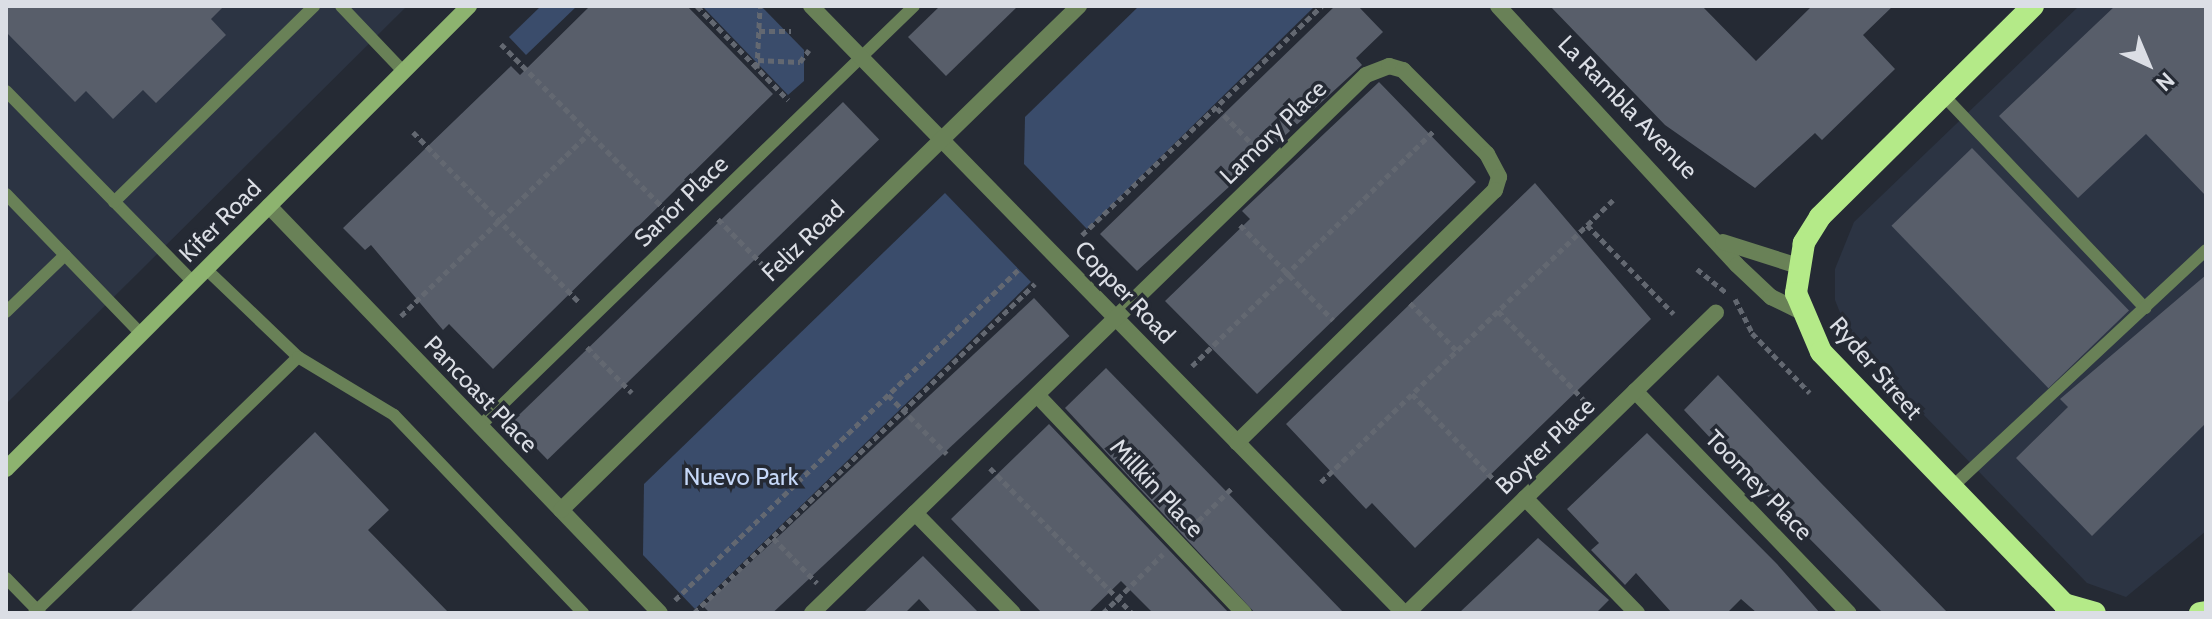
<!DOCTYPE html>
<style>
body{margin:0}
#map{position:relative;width:2212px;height:619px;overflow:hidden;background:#252a34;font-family:Cabin,sans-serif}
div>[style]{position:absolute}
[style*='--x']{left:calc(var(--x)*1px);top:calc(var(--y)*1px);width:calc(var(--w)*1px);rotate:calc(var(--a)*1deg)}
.built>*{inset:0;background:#2c3443}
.green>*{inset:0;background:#3a4c6b}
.building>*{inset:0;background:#585e6a;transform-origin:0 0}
.path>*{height:5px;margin-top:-2.5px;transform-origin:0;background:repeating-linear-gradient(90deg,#636871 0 6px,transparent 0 10px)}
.service>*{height:12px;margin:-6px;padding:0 6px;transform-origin:6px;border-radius:6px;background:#698157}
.minor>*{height:16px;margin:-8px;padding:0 8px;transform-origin:8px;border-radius:8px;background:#698157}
.secondary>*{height:16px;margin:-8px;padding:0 8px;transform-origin:8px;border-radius:8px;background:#8db36f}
.trunk>*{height:22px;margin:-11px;padding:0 11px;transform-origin:11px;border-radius:11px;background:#b4ea88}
span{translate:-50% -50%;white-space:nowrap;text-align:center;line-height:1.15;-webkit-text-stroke:7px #252a34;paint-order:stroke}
.street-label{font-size:24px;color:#dbdee5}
.park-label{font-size:24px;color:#c6d8f8}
.frame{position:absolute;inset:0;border:8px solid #dbdee5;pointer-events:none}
.north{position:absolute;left:2108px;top:24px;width:80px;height:80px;-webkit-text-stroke:6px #252a34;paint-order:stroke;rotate:136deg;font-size:22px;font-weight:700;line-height:32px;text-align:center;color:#dbdee5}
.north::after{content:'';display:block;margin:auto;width:28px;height:36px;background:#dbdee5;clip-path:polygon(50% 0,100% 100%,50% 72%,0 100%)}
</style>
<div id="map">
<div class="built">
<div style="clip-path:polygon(6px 6px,407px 6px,6px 404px)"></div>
<div style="clip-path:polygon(2079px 6px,2206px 6px,2206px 531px,2126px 597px,2087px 583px,1851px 340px,1835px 300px,1835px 269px,1854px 222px)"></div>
</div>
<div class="green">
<div style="clip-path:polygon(541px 6px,577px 6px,526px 55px,509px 37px)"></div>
<div style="clip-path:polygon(702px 6px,761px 6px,804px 50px,804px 81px,788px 95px)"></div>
<div style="clip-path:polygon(1139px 6px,1315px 6px,1087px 229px,1024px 164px,1025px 117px)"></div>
<div style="clip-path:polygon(945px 193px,1031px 282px,695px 609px,643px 555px,644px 484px)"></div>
</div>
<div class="building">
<div style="clip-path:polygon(6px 6px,224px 6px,211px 19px,226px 35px,156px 103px,143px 90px,113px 119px,86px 91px,75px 102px,6px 32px)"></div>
<div style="clip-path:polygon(590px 6px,687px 6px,773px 94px,493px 369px,449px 324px,443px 330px,371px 245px,365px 250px,343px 228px,511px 66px,520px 75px)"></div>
<div style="clip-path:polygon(940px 6px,1018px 6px,946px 76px,908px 37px)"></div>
<div style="clip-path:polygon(1335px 6px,1358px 6px,1383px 32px,1356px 58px,1362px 65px,1137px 271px,1100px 234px)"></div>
<div style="clip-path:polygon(1550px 6px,1702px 6px,1756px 61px,1812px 6px,1893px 6px,1863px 35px,1895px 69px,1822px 140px,1815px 133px,1755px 188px,1665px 125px)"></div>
<div style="clip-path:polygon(2115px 6px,2206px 6px,2206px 196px,2146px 134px,2078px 198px,1999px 116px)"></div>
<div style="clip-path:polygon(1379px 82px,1476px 182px,1257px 394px,1165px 301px,1250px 219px,1242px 211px)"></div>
<div style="left:843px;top:102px;width:52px;height:461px;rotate:46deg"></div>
<div style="left:1972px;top:148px;width:226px;height:112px;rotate:46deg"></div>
<div style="clip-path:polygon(1535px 183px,1651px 319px,1415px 548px,1372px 503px,1366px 509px,1286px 424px)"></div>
<div style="clip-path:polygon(2206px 275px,2206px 423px,2092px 536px,2016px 458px,2068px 407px,2060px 399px)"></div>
<div style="left:1034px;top:298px;width:52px;height:452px;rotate:47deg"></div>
<div style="clip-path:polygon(1106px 368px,1220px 485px,1344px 613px,1255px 613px,1065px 408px)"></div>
<div style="clip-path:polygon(1718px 375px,1821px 483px,1948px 613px,1883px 613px,1716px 444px,1684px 410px)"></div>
<div style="clip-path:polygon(1049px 424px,1229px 613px,1153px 613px,1121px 581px,1088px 613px,1042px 613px,951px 519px)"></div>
<div style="clip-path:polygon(315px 432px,389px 510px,368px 530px,449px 613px,129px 613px)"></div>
<div style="clip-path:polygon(1647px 433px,1777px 564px,1820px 613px,1757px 613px,1741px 599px,1727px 613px,1672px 613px,1636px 573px,1625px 585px,1591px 550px,1599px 543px,1567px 509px)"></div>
<div style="clip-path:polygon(1538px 538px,1609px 600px,1596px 613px,1459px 613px)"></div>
<div style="clip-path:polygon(923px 556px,979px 613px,932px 613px,919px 599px,905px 613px,863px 613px)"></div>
</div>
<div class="path">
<div style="--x:697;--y:6;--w:131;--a:45.9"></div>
<div style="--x:759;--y:31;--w:32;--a:0"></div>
<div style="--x:501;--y:44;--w:239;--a:45.3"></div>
<div style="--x:758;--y:60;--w:42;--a:2.7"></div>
<div style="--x:800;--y:62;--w:15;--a:-53"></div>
<div style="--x:757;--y:68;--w:62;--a:-87.2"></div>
<div style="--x:1217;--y:108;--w:59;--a:45.7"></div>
<div style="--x:413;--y:132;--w:238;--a:45.7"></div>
<div style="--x:718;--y:219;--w:66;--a:45.6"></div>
<div style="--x:1240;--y:225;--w:133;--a:45.6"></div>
<div style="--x:1587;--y:225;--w:124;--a:45.7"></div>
<div style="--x:1082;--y:235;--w:332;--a:-43.7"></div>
<div style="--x:1697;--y:269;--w:38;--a:39"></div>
<div style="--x:1735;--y:299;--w:38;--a:63"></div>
<div style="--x:1752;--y:333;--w:83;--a:46"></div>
<div style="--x:1410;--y:303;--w:67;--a:45.6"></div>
<div style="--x:1498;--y:311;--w:125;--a:46"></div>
<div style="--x:401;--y:316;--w:262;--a:-44.2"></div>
<div style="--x:587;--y:347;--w:64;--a:45.6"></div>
<div style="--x:1192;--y:366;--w:337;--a:-44.2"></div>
<div style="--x:1412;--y:394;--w:126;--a:46.3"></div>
<div style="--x:888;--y:395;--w:83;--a:45"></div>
<div style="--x:990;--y:468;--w:203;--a:45.6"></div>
<div style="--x:1321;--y:482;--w:406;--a:-44"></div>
<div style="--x:1191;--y:528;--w:59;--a:-44.3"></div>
<div style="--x:773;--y:538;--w:63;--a:45.6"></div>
<div style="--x:675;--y:600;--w:479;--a:-43.9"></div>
<div style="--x:694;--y:613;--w:474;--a:-44"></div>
<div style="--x:1103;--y:613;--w:84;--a:-44.5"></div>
</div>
<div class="service">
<div style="--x:341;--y:6;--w:90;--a:46.4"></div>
<div style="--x:6;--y:91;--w:267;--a:45.6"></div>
<div style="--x:1943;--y:95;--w:294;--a:46.5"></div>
<div style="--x:6;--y:194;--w:194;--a:46"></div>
<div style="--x:114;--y:202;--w:280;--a:-44.4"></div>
<div style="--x:206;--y:269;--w:127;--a:43.7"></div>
<div style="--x:6;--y:312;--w:82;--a:-44"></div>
<div style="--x:479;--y:427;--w:605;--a:-44.06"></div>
<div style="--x:1951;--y:488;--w:349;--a:-43"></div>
<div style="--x:6;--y:578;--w:49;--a:45.8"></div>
<div style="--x:34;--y:613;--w:368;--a:-44.1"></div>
<div style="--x:298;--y:357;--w:112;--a:31.1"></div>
<div style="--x:394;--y:415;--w:274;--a:46.3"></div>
</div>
<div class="minor">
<div style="--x:811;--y:6;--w:849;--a:45.67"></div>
<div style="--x:1498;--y:6;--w:352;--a:47.3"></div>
<div style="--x:1737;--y:265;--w:47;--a:43.3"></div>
<div style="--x:1771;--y:297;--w:32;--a:26"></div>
<div style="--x:269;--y:206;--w:564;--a:46.15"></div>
<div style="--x:1723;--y:242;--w:79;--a:17.7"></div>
<div style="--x:1635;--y:391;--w:308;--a:46.1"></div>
<div style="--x:1037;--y:395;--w:301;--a:46.5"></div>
<div style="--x:1525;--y:498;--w:161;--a:45.8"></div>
<div style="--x:561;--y:510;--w:723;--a:-44.22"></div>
<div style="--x:915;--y:513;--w:140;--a:45.6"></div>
<div style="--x:812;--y:613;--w:772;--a:-44.16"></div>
<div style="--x:1366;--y:75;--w:25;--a:-21"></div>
<div style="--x:1389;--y:66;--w:15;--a:16"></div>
<div style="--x:1403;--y:70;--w:119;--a:45"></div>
<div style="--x:1487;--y:154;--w:26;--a:62"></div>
<div style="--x:1499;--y:177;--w:14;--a:107"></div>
<div style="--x:1495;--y:190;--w:361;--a:135.6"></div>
<div style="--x:1407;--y:613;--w:431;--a:-44.2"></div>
</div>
<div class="secondary">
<div style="--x:6;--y:469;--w:655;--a:-45"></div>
</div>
<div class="trunk">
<div style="--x:2033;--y:6;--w:300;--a:135.3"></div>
<div style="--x:1820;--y:217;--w:31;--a:122"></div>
<div style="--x:1804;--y:243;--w:51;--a:99.1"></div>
<div style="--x:1796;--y:293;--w:64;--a:67"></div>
<div style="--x:1821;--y:352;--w:350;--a:46"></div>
<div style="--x:2064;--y:604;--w:32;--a:16"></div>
<div style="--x:2200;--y:613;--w:6;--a:-9"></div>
</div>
<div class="street-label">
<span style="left:1628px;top:107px;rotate:46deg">La Rambla Avenue</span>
<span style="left:1273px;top:132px;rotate:-44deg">Lamory Place</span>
<span style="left:681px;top:201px;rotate:-44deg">Sanor Place</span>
<span style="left:220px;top:221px;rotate:-45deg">Kifer Road</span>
<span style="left:803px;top:241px;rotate:-44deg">Feliz Road</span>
<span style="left:1125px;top:292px;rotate:46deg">Copper Road</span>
<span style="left:1876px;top:368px;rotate:49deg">Ryder Street</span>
<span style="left:481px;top:394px;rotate:46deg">Pancoast Place</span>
<span style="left:1545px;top:446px;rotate:-44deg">Boyter Place</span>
<span style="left:1759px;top:485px;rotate:46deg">Toomey Place</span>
<span style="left:1157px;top:488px;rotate:47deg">Millkin Place</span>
</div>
<div class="park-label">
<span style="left:741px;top:477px">Nuevo Park</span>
</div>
<div class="frame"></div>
<div class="north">N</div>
</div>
